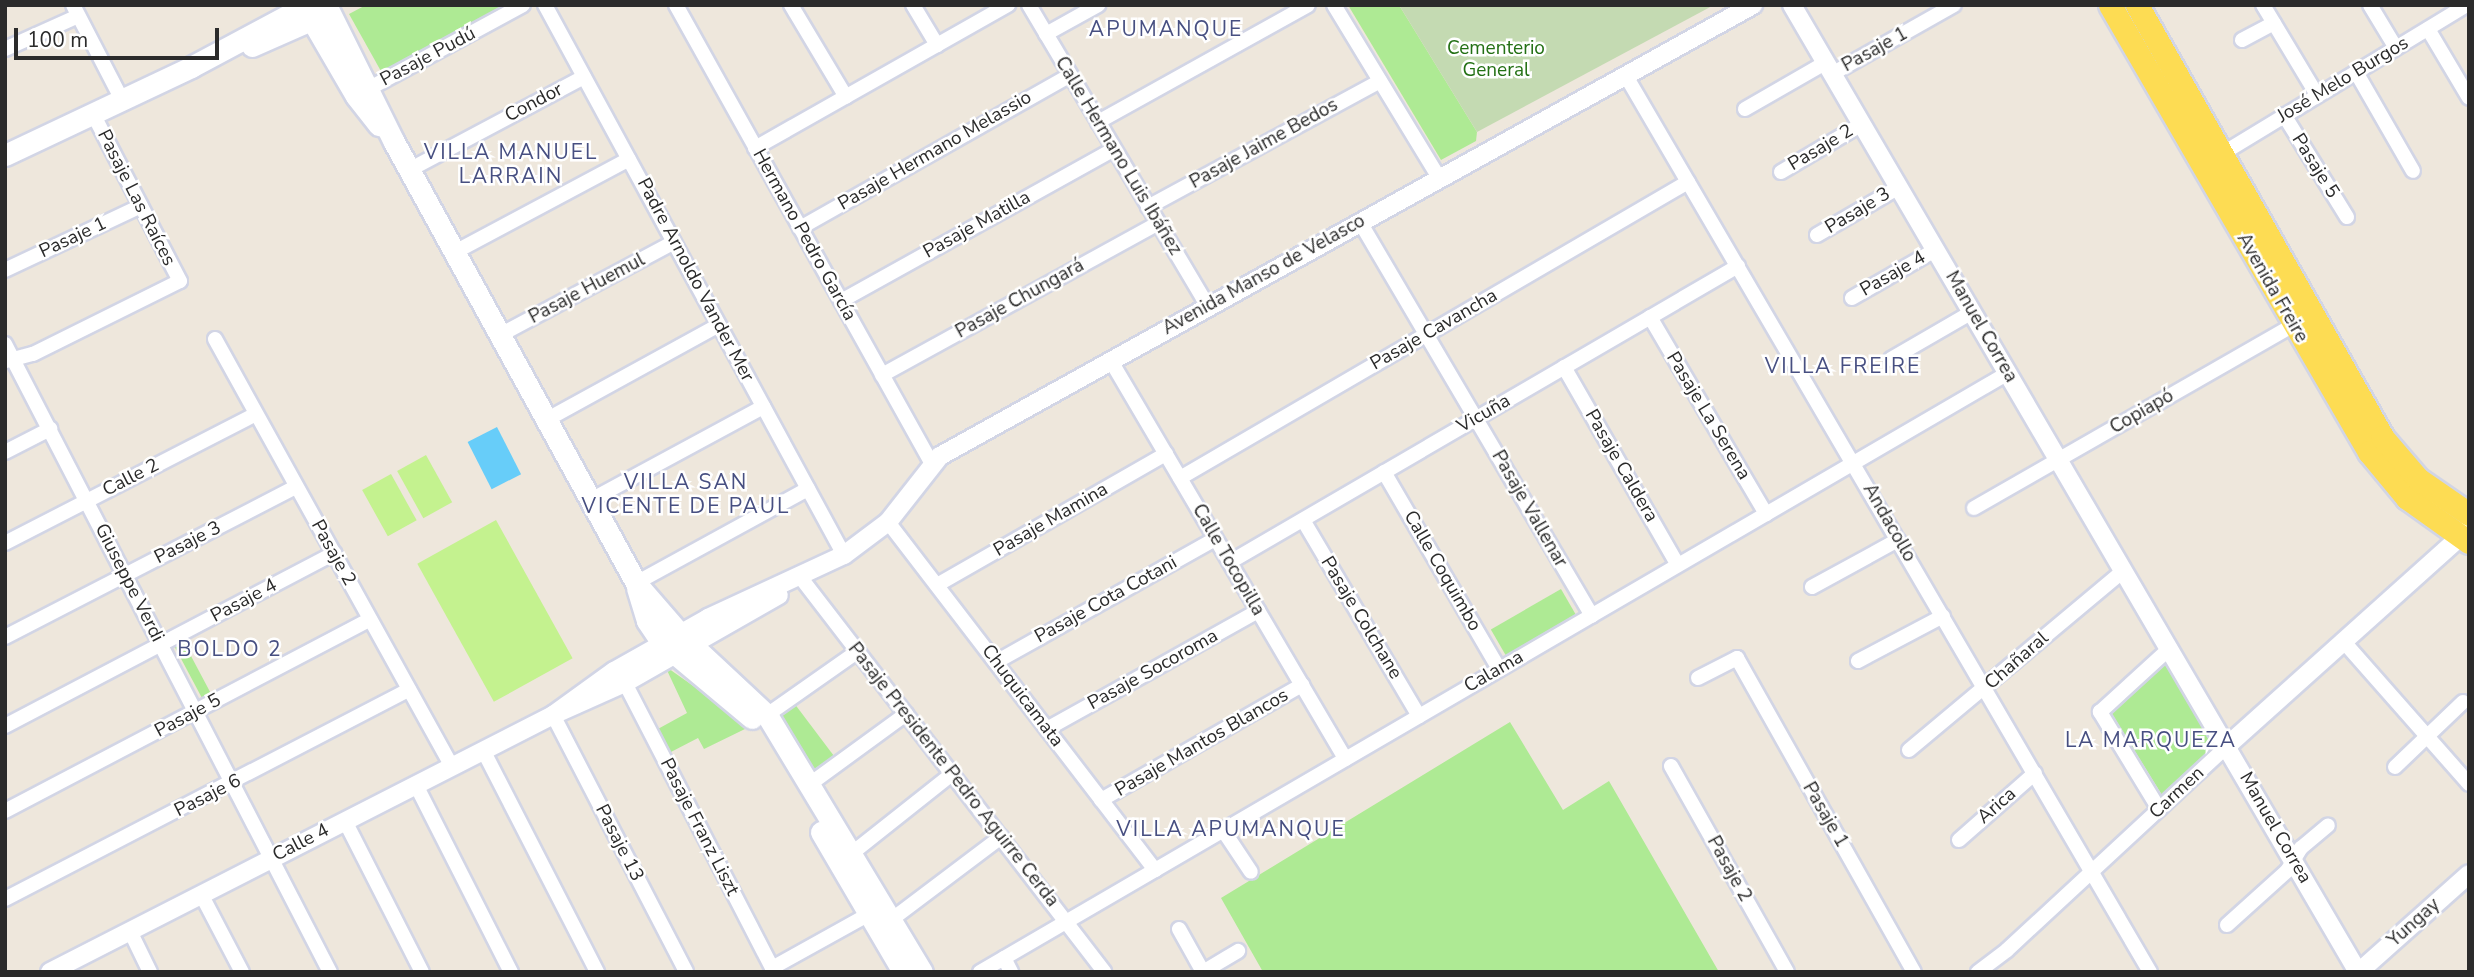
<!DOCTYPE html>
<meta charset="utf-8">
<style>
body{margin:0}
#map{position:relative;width:2474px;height:977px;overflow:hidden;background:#eee7dc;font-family:"Nunito Sans",sans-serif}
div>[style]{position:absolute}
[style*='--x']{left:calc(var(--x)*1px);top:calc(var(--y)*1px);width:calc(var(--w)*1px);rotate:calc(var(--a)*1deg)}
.green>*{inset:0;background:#aeea94;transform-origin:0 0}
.cemetery>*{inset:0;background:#c4dab2}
.pitch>*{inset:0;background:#c4f28f;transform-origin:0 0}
.water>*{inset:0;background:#67cdf9;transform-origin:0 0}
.roads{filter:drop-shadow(2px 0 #d2d5e5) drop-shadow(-2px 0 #d2d5e5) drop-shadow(0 2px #d2d5e5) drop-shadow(0 -2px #d2d5e5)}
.minor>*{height:14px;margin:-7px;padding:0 7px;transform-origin:7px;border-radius:7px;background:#fff}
.tertiary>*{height:18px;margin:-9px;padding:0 9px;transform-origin:9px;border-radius:9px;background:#fff}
.secondary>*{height:21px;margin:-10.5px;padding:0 10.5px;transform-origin:10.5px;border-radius:10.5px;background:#fff}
.primary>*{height:23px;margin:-11.5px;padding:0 11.5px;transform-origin:11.5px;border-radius:11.5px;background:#fddc53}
span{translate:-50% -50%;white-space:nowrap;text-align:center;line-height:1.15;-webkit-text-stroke:5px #fff;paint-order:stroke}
.park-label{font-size:19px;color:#237014}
.street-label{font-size:19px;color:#2b2b2b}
.neighbourhood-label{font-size:21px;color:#474f81;letter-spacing:2px}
.frame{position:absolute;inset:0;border:7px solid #2b2b2b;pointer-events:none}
.scale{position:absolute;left:14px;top:28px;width:205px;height:32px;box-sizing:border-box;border:4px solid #2b2b2b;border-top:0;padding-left:9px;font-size:21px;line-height:24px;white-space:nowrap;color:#2b2b2b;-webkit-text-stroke:5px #fff;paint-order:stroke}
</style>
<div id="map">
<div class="green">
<div style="clip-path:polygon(366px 5px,506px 5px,382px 73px,349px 14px)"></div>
<div style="clip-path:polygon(1348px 5px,1399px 5px,1477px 132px,1476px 141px,1441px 160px)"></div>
<div style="left:1561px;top:589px;width:30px;height:81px;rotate:60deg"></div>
<div style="left:183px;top:641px;width:62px;height:10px;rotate:62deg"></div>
<div style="clip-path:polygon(2166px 660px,2218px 746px,2162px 795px,2110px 711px)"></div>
<div style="clip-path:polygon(665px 666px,740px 719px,745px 729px,704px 749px,698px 738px,669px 753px,656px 730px,687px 713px)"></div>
<div style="clip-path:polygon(794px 703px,837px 760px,813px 779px,776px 718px)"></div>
<div style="clip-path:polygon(1510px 722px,1563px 810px,1609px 781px,1719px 972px,1263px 972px,1221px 898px)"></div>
</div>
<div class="cemetery">
<div style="clip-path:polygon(1399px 5px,1714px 5px,1477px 132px)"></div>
</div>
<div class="pitch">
<div style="left:426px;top:455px;width:54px;height:33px;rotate:61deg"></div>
<div style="left:391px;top:474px;width:53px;height:33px;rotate:61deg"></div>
<div style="left:496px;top:520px;width:158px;height:90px;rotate:61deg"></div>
</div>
<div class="water">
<div style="left:497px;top:427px;width:53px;height:33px;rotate:63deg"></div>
</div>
<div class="roads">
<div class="minor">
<div style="--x:73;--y:5;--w:107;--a:62.7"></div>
<div style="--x:545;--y:5;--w:626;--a:61.47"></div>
<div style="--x:676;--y:5;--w:526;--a:60.85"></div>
<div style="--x:791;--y:5;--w:107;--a:59.1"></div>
<div style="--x:913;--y:5;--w:47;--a:59"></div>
<div style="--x:1029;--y:5;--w:351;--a:59.3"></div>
<div style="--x:1334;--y:5;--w:202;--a:58.7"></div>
<div style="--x:2263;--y:5;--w:105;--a:59"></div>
<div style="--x:2370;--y:5;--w:50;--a:58.8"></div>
<div style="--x:2428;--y:29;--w:80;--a:59.3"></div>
<div style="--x:1046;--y:34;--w:60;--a:-29.1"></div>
<div style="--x:2242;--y:40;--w:36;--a:-28"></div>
<div style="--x:5;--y:49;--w:80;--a:-24.3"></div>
<div style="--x:2356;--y:72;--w:114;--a:60.1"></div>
<div style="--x:1832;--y:74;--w:140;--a:-29.5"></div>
<div style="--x:1626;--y:76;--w:1038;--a:59.68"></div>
<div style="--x:370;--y:88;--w:174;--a:-28.5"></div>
<div style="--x:1745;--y:109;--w:92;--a:-29.9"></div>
<div style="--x:2284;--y:115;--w:120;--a:58.3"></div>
<div style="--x:1098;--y:122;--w:240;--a:-29.1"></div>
<div style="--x:755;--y:148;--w:291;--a:-29.5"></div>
<div style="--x:2220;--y:155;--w:289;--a:-31.3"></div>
<div style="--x:409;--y:170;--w:198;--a:-28"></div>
<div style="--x:1781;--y:172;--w:94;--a:-30.7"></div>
<div style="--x:1148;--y:207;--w:264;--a:-28.5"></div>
<div style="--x:1360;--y:222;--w:457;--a:59.5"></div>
<div style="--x:800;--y:228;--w:310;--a:-29.5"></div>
<div style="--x:1817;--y:235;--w:95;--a:-30.3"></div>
<div style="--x:455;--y:252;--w:197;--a:-28.1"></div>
<div style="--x:5;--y:270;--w:150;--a:-25.2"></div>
<div style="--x:1852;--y:298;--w:96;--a:-30"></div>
<div style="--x:841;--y:301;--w:312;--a:-29.1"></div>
<div style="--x:1650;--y:317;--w:229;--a:59.5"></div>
<div style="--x:500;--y:335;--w:197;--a:-28.1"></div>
<div style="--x:215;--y:339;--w:488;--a:61"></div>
<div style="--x:5;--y:344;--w:707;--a:62.64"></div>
<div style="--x:1891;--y:359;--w:94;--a:-30.1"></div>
<div style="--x:6;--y:361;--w:28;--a:-15"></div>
<div style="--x:33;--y:354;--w:164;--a:-26.4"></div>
<div style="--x:180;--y:281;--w:188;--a:-117.5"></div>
<div style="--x:1111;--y:361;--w:462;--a:59.5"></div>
<div style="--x:1564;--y:367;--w:228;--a:60.1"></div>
<div style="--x:882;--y:375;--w:315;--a:-28.8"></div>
<div style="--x:546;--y:420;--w:197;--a:-28.8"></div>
<div style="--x:5;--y:452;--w:51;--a:-27.1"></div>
<div style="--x:1384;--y:472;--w:228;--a:59.7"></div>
<div style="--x:1180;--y:478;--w:588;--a:-30.23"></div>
<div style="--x:591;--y:500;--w:196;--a:-28.4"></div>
<div style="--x:1974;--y:508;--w:376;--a:-29.8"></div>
<div style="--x:1303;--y:520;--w:228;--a:59.4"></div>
<div style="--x:888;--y:522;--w:439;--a:52.5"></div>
<div style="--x:5;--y:543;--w:282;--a:-27.2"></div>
<div style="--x:1230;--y:562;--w:588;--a:-30.23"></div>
<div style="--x:801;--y:578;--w:497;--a:52.4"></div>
<div style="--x:636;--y:583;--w:196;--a:-28.7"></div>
<div style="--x:937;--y:585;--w:264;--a:-29.8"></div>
<div style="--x:1812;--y:587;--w:98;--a:-28.7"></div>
<div style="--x:5;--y:637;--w:327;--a:-27.3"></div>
<div style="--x:2344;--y:642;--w:189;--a:48.6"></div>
<div style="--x:1858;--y:661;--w:96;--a:-27.9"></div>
<div style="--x:996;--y:662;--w:251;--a:-29.3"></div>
<div style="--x:1698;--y:678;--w:44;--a:-27.1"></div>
<div style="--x:1737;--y:658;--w:360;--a:60.6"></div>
<div style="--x:625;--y:683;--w:325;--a:62.7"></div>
<div style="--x:553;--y:715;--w:289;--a:62.6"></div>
<div style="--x:767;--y:715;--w:111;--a:-35.1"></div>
<div style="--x:5;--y:726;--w:372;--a:-27.7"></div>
<div style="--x:1047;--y:729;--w:242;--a:-29.2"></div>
<div style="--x:483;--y:750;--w:250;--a:62.8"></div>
<div style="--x:1909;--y:750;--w:280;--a:-39.9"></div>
<div style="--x:1671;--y:766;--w:236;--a:60.6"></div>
<div style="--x:2395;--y:767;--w:94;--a:-43.7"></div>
<div style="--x:810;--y:784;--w:119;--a:-36.1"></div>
<div style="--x:416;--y:785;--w:210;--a:63.1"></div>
<div style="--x:1101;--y:800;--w:232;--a:-29.8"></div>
<div style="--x:2159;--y:809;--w:114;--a:-121.3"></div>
<div style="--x:2100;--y:712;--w:95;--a:-42.4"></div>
<div style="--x:5;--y:811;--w:412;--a:-27.7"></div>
<div style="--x:345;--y:821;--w:169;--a:63"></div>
<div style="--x:1223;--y:830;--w:50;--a:56.3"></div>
<div style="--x:1959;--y:840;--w:101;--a:-41.4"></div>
<div style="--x:851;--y:854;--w:129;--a:-38.4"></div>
<div style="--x:201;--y:894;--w:88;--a:62.3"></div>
<div style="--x:5;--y:899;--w:455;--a:-27.4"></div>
<div style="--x:891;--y:920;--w:138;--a:-37"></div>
<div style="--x:2227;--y:925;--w:81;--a:-42"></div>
<div style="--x:2287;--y:871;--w:27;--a:-59"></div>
<div style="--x:2301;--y:848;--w:35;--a:-40"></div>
<div style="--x:1179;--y:929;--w:49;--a:60.8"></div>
<div style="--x:130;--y:931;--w:46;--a:64"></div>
<div style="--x:1004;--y:958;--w:16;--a:63"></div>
<div style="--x:772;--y:968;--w:111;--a:-29.1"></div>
<div style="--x:980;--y:972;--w:1190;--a:-30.23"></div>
<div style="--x:1203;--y:972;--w:41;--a:-31"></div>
<div style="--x:1978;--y:972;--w:36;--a:-37"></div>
<div style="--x:2007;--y:950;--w:300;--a:-42.8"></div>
</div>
<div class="tertiary">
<div style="--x:1792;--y:5;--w:1120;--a:59.66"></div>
<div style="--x:553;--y:715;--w:75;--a:-35.8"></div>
<div style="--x:614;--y:671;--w:108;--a:-29.4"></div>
<div style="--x:708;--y:618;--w:150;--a:-24.9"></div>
<div style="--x:844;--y:555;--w:55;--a:-36.9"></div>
<div style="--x:888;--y:522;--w:84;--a:-51.8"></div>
<div style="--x:940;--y:456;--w:930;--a:-29.02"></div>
<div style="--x:2227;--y:746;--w:325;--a:-41.9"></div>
<div style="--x:50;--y:972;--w:565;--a:-27.06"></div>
<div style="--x:553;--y:715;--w:79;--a:-24"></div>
<div style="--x:625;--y:683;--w:177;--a:-29.7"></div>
<div style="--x:2359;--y:972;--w:147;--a:-41.7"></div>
</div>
<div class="secondary">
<div style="--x:303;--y:5;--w:105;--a:59.8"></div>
<div style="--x:356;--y:96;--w:37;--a:52"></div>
<div style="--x:326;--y:5;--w:153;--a:63.6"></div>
<div style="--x:394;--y:142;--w:503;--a:61.24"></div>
<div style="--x:636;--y:583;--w:67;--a:49.2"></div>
<div style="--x:680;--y:634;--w:119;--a:43"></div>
<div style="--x:767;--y:715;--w:300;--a:58.9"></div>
<div style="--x:252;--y:46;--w:77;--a:-23.9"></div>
<div style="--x:5;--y:155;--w:206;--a:-25.3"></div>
<div style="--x:191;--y:67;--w:132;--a:-28.1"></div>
<div style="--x:637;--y:588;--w:34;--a:73"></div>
<div style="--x:647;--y:621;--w:27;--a:56"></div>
<div style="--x:662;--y:643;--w:117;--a:39.8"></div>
<div style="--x:821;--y:832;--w:162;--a:59.6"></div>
</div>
<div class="primary">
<div style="--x:2110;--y:5;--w:517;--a:59.91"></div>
<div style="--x:2369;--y:452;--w:60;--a:50.4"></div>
<div style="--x:2407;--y:498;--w:76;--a:35.4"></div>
<div style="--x:2137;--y:5;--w:497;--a:60.4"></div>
<div style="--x:2382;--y:437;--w:55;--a:49.4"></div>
<div style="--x:2418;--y:479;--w:62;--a:34.5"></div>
</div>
</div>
<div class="park-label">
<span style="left:1496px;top:60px">Cementerio<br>General</span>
</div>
<div class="street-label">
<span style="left:1875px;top:50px;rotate:-29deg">Pasaje 1</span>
<span style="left:428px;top:57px;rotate:-28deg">Pasaje Pudú</span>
<span style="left:2343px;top:80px;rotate:-31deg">José Melo Burgos</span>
<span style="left:534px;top:103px;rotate:-28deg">Condor</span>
<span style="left:1264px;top:144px;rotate:-29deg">Pasaje Jaime Bedos</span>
<span style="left:1821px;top:148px;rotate:-31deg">Pasaje 2</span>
<span style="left:935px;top:151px;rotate:-30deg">Pasaje Hermano Melassio</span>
<span style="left:1118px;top:156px;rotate:59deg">Calle Hermano Luis Ibáñez</span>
<span style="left:2315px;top:166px;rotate:58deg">Pasaje 5</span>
<span style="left:136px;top:198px;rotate:63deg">Pasaje Las Raíces</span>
<span style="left:1858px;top:211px;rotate:-31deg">Pasaje 3</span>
<span style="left:977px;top:225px;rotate:-29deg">Pasaje Matilla</span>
<span style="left:804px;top:235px;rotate:61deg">Hermano Pedro García</span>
<span style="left:73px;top:238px;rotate:-25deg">Pasaje 1</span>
<span style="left:1893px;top:274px;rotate:-30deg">Pasaje 4</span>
<span style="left:1264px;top:275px;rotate:-29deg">Avenida Manso de Velasco</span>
<span style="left:695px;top:280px;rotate:62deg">Padre Arnoldo Vander Mer</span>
<span style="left:2272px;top:288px;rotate:60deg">Avenida Freire</span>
<span style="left:587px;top:289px;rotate:-28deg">Pasaje Huemul</span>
<span style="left:1020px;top:299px;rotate:-29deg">Pasaje Chungará</span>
<span style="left:1981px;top:327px;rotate:60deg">Manuel Correa</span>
<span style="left:1434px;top:330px;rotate:-30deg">Pasaje Cavancha</span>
<span style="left:2142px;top:412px;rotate:-30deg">Copiapó</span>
<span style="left:1484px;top:414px;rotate:-30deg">Vicuña</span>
<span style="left:1708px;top:416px;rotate:59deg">Pasaje La Serena</span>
<span style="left:1621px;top:466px;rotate:60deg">Pasaje Caldera</span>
<span style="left:131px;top:478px;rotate:-27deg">Calle 2</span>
<span style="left:1529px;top:509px;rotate:60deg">Pasaje Vallenar</span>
<span style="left:1051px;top:520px;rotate:-30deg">Pasaje Mamina</span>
<span style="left:1889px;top:523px;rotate:60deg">Andacollo</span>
<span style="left:188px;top:543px;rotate:-27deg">Pasaje 3</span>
<span style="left:333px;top:553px;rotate:61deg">Pasaje 2</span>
<span style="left:1228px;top:560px;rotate:60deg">Calle Tocopilla</span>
<span style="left:1442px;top:571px;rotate:60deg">Calle Coquimbo</span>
<span style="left:129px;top:583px;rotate:63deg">Giuseppe Verdi</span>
<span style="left:1106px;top:600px;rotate:-29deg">Pasaje Cota Cotani</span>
<span style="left:244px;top:601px;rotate:-28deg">Pasaje 4</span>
<span style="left:1361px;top:618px;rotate:59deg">Pasaje Colchane</span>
<span style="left:2017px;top:661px;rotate:-41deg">Chañaral</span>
<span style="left:1153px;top:670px;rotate:-29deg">Pasaje Socoroma</span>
<span style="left:1494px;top:672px;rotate:-30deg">Calama</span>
<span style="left:1022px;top:696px;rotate:53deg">Chuquicamata</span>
<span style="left:188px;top:716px;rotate:-28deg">Pasaje 5</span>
<span style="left:1202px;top:743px;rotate:-30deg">Pasaje Mantos Blancos</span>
<span style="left:953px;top:775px;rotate:52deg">Pasaje Presidente Pedro Aguirre Cerda</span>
<span style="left:2177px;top:793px;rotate:-43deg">Carmen</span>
<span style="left:208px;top:796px;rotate:-27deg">Pasaje 6</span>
<span style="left:1997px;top:806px;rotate:-41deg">Arica</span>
<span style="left:1825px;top:815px;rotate:60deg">Pasaje 1</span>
<span style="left:699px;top:827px;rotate:63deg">Pasaje Franz Liszt</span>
<span style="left:2275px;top:828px;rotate:60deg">Manuel Correa</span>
<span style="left:301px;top:843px;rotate:-27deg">Calle 4</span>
<span style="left:619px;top:843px;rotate:63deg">Pasaje 13</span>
<span style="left:1729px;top:869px;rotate:61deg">Pasaje 2</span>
<span style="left:2414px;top:923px;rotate:-42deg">Yungay</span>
</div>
<div class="neighbourhood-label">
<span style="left:1166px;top:29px">APUMANQUE</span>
<span style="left:511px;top:164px">VILLA MANUEL<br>LARRAIN</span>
<span style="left:1843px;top:366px">VILLA FREIRE</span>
<span style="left:686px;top:494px">VILLA SAN<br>VICENTE DE PAUL</span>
<span style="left:230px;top:649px">BOLDO 2</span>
<span style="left:2151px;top:740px">LA MARQUEZA</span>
<span style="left:1231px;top:829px">VILLA APUMANQUE</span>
</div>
<div class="frame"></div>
<div class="scale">100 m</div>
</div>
